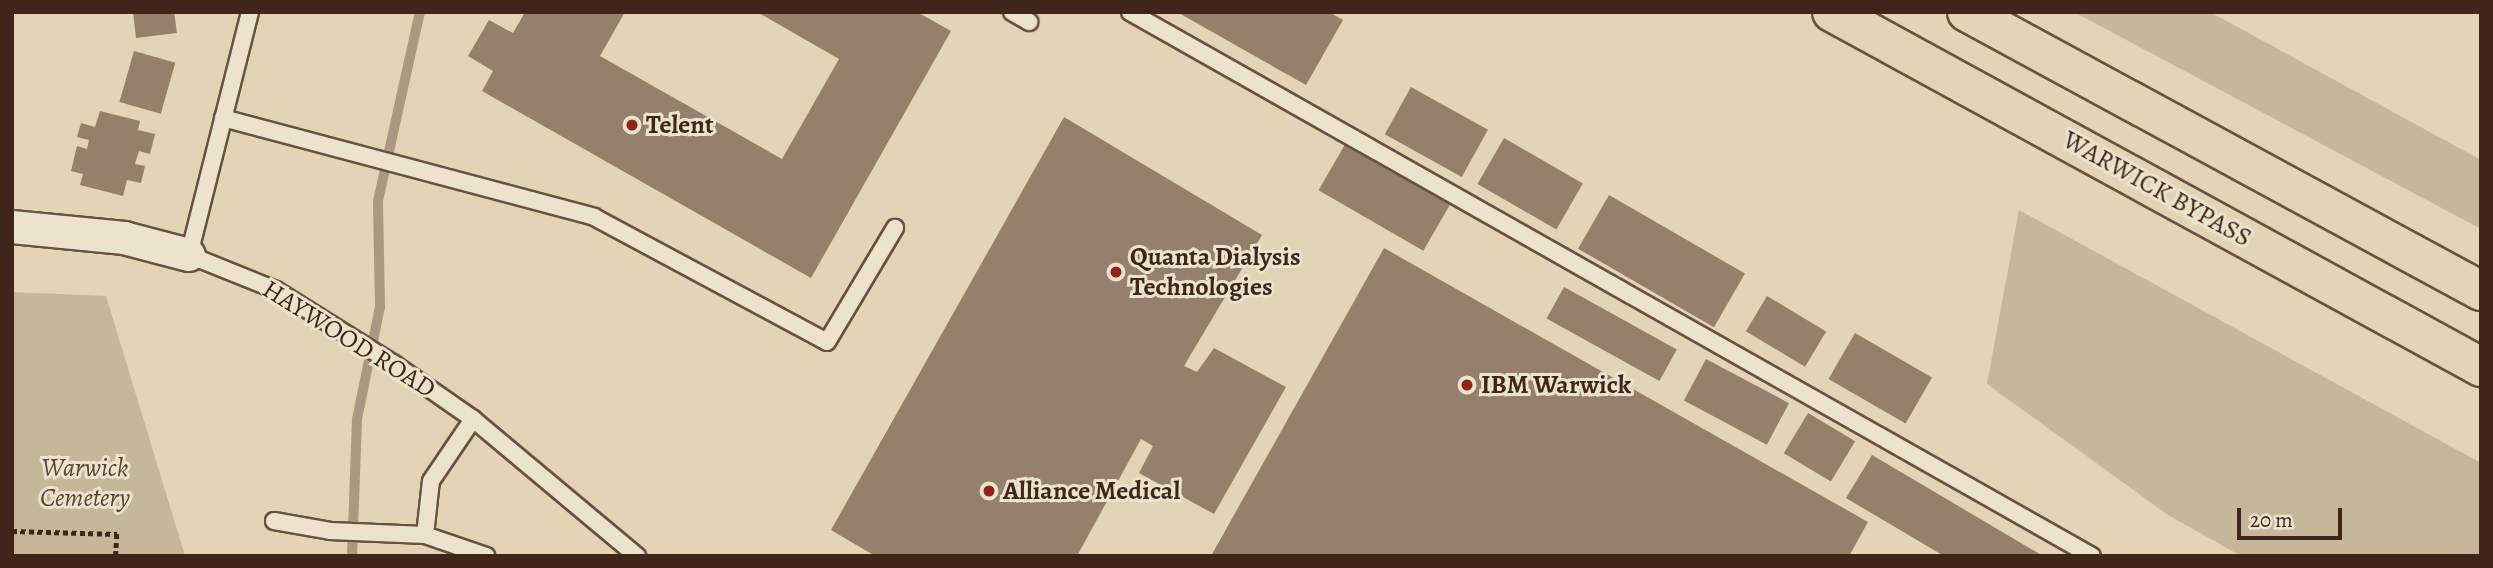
<!DOCTYPE html>
<style>
body{margin:0}
#map{position:relative;width:2493px;height:568px;overflow:hidden;background:#e2d4b4;font-family:Alegreya,serif}
div>[style]{position:absolute}
[style*='--x']{left:calc(var(--x)*1px);top:calc(var(--y)*1px);width:calc(var(--w)*1px);rotate:calc(var(--a)*1deg)}
.green>*{inset:0;background:#c6b69a}
.stream>*{height:10px;margin:-5px;padding:0 5px;transform-origin:5px;border-radius:5px;background:#ab9880}
.building>*{inset:0;background:#94806b;transform-origin:0 0}
.path>*{height:4.5px;margin-top:-2.25px;transform-origin:0;background:repeating-linear-gradient(90deg,#40251b 0 5px,transparent 0 8.5px)}
.roads{filter:drop-shadow(2px 0 #685141) drop-shadow(-2px 0 #685141) drop-shadow(0 2px #685141) drop-shadow(0 -2px #685141)}
.service>*{height:16px;margin:-8px;padding:0 8px;transform-origin:8px;border-radius:8px;background:#ece3ce}
.minor>*{height:32px;margin:-16px;padding:0 16px;transform-origin:16px;border-radius:16px;background:#ece3ce}
.trunk>*{height:38px;margin:-19px;padding:0 19px;transform-origin:19px;border-radius:19px;background:#e2d4b4}
.dots>*{width:19px;height:19px;translate:-50% -50%;box-sizing:border-box;border:4px solid #ece3ce;border-radius:50%}
span{translate:-50% -50%;white-space:nowrap;text-align:center;line-height:1.15;-webkit-text-stroke:6px #ece3ce;paint-order:stroke}
.poi-label{font-size:26px;color:#40251b;font-weight:700}
.left{translate:0 -50%;text-align:left}
.street-label{font-size:26px;color:#40251b}
.park-label{font-size:26px;color:#5b4234;font-style:italic}
.frame{position:absolute;inset:0;border:14px solid #40251b;pointer-events:none}
.scale{position:absolute;left:2237px;top:508px;width:105px;height:32px;box-sizing:border-box;border:4px solid #40251b;border-top:0;padding-left:9px;font-size:21px;line-height:24px;white-space:nowrap;color:#40251b;-webkit-text-stroke:5px #ece3ce;paint-order:stroke}
</style>
<div id="map">
<div class="green">
<div style="clip-path:polygon(2074px 12px,2210px 12px,2481px 160px,2481px 229px)"></div>
<div style="clip-path:polygon(2019px 210px,2481px 463px,2481px 556px,2241px 556px,2168px 515px,1987px 384px)"></div>
<div style="clip-path:polygon(12px 292px,106px 296px,185px 556px,12px 556px)"></div>
</div>
<div class="stream">
<div style="--x:352;--y:556;--w:137;--a:-87.9"></div>
<div style="--x:357;--y:419;--w:114;--a:-78.4"></div>
<div style="--x:380;--y:307;--w:106;--a:-91.1"></div>
<div style="--x:378;--y:201;--w:194;--a:-77.5"></div>
</div>
<div class="building">
<div style="clip-path:polygon(133px 12px,174px 12px,177px 33px,136px 38px)"></div>
<div style="clip-path:polygon(525px 12px,625px 12px,600px 56px,782px 159px,839px 59px,757px 12px,917px 12px,951px 31px,811px 278px,482px 91px,493px 71px,468px 56px,489px 20px,513px 33px)"></div>
<div style="clip-path:polygon(1177px 12px,1329px 12px,1343px 20px,1306px 85px)"></div>
<div style="left:134px;top:51px;width:43px;height:53px;rotate:16deg"></div>
<div style="left:1411px;top:87px;width:88px;height:54px;rotate:29deg"></div>
<div style="clip-path:polygon(100px 111px,140px 121px,138px 130px,155px 134px,150px 154px,139px 151px,135px 164px,145px 166px,141px 183px,127px 180px,123px 196px,80px 185px,83px 174px,71px 171px,77px 146px,87px 149px,89px 140px,77px 137px,81px 123px,95px 127px)"></div>
<div style="clip-path:polygon(1064px 117px,1262px 235px,1184px 366px,1197px 372px,1214px 348px,1286px 387px,1214px 514px,1139px 473px,1153px 446px,1141px 439px,1077px 556px,875px 556px,831px 530px)"></div>
<div style="left:1504px;top:138px;width:91px;height:53px;rotate:30deg"></div>
<div style="left:1347px;top:141px;width:121px;height:57px;rotate:30deg"></div>
<div style="left:1609px;top:195px;width:157px;height:62px;rotate:30deg"></div>
<div style="clip-path:polygon(1384px 248px,1868px 522px,1849px 556px,1211px 556px)"></div>
<div style="left:1564px;top:287px;width:129px;height:36px;rotate:29deg"></div>
<div style="left:1767px;top:296px;width:69px;height:41px;rotate:31deg"></div>
<div style="left:1855px;top:333px;width:89px;height:53px;rotate:30deg"></div>
<div style="left:1706px;top:359px;width:94px;height:47px;rotate:28deg"></div>
<div style="left:1808px;top:413px;width:55px;height:47px;rotate:31deg"></div>
<div style="clip-path:polygon(1872px 455px,2043px 556px,1944px 556px,1846px 498px)"></div>
</div>
<div class="path">
<div style="--x:12;--y:531;--w:105;--a:1.6"></div>
<div style="--x:117;--y:534;--w:22;--a:93"></div>
</div>
<div class="roads">
<div class="service">
<div style="--x:250;--y:12;--w:251;--a:104.1"></div>
<div style="--x:189;--y:255;--w:94;--a:21.9"></div>
<div style="--x:276;--y:290;--w:139;--a:32.1"></div>
<div style="--x:394;--y:364;--w:96;--a:34.8"></div>
<div style="--x:473;--y:419;--w:214;--a:39.9"></div>
<div style="--x:1012;--y:12;--w:20;--a:30"></div>
<div style="--x:1130;--y:12;--w:1105;--a:29.49"></div>
<div style="--x:223;--y:118;--w:384;--a:14.9"></div>
<div style="--x:594;--y:217;--w:264;--a:28.2"></div>
<div style="--x:827;--y:342;--w:133;--a:-59.2"></div>
<div style="--x:274;--y:521;--w:57;--a:10.1"></div>
<div style="--x:330;--y:531;--w:95;--a:2.4"></div>
<div style="--x:425;--y:535;--w:54;--a:-83.7"></div>
<div style="--x:431;--y:481;--w:75;--a:-55.9"></div>
<div style="--x:425;--y:535;--w:65;--a:19"></div>
</div>
<div class="minor">
<div style="--x:12;--y:227;--w:113;--a:5.6"></div>
<div style="--x:124;--y:238;--w:67;--a:14.7"></div>
</div>
<div class="trunk">
<div style="--x:1832;--y:12;--w:740;--a:28.68"></div>
<div style="--x:1967;--y:12;--w:585;--a:28.49"></div>
</div>
</div>
<div class="dots">
<div style="left:632px;top:125px;background:#8f2418"></div>
<div style="left:1116px;top:272px;background:#8f2418"></div>
<div style="left:1467px;top:385px;background:#8f2418"></div>
<div style="left:989px;top:491px;background:#8f2418"></div>
</div>
<div class="poi-label">
<span class="left" style="left:646px;top:125px">Telent</span>
<span class="left" style="left:1130px;top:272px">Quanta Dialysis<br>Technologies</span>
<span class="left" style="left:1481px;top:385px">IBM Warwick</span>
<span class="left" style="left:1003px;top:491px">Alliance Medical</span>
</div>
<div class="street-label">
<span style="left:2157px;top:189px;rotate:29deg">WARWICK BYPASS</span>
<span style="left:349px;top:339px;rotate:32deg">HAYWOOD ROAD</span>
</div>
<div class="park-label">
<span style="left:85px;top:483px">Warwick<br>Cemetery</span>
</div>
<div class="frame"></div>
<div class="scale">20 m</div>
</div>
